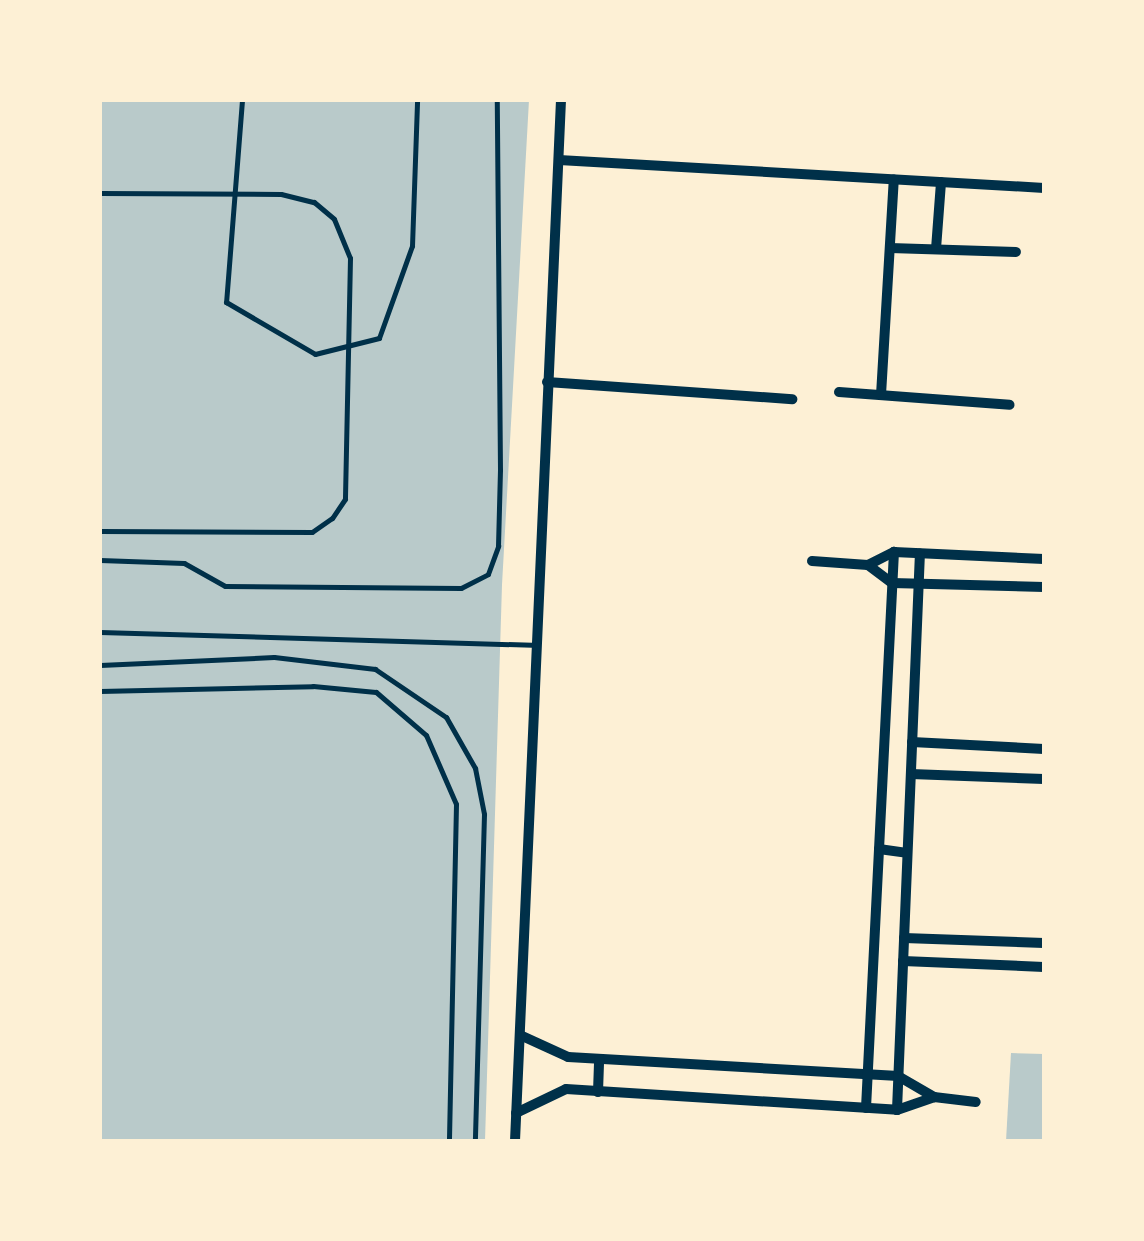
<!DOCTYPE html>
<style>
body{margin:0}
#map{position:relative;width:1144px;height:1241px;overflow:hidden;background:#fdf0d5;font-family:Barlow,sans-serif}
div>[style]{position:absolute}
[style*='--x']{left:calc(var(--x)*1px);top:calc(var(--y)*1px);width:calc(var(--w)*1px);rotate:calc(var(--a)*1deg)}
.green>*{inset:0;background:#b9caca}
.path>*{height:5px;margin:-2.5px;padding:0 2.5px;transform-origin:2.5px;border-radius:2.5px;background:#003049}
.service>*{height:5px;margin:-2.5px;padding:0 2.5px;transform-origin:2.5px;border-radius:2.5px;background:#003049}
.minor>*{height:10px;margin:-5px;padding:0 5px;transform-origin:5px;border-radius:5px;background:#003049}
span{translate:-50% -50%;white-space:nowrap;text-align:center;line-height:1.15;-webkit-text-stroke:8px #fdf0d5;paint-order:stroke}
.frame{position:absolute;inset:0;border:102px solid #fdf0d5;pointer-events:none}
</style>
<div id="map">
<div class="green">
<div style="clip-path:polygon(100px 100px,529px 100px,502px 585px,485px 1141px,100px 1141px)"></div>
<div style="clip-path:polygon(1011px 1053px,1044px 1054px,1044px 1141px,1006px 1141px)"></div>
</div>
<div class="path">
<div style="--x:242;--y:100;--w:203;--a:94.5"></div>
<div style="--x:226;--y:302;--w:103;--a:30.3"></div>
<div style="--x:315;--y:354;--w:66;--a:-14"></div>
<div style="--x:379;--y:338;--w:98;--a:-70.3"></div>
<div style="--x:412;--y:246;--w:146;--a:-88"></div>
<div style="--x:100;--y:193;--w:181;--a:0.3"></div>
<div style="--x:281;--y:194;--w:34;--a:14"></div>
<div style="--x:314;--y:202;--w:26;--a:40"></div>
<div style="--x:334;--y:219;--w:42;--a:67.7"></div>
<div style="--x:350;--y:258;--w:241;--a:91.2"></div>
<div style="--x:345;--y:499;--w:23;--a:124"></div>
<div style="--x:332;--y:518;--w:24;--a:145"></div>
<div style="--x:312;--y:532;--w:212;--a:-179.7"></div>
<div style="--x:100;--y:560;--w:84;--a:2"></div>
<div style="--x:184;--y:563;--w:47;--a:29.3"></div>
<div style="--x:225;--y:586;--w:236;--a:0.5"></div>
<div style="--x:461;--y:588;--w:30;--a:-27"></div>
<div style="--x:488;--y:574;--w:30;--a:-70"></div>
<div style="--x:498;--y:546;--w:76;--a:-88.5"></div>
<div style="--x:500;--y:470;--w:370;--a:-90.5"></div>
<div style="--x:100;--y:665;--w:174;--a:-2.6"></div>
<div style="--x:274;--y:657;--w:102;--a:6.8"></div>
<div style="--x:375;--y:669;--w:86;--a:34.1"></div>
<div style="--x:446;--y:717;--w:59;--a:60.4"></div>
<div style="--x:475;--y:768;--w:47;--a:78.9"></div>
<div style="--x:484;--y:814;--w:327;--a:91.6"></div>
<div style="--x:100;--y:691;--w:213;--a:-1.3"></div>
<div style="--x:313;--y:686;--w:63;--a:5.4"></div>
<div style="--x:376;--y:692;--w:66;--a:40.7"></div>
<div style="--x:426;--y:735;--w:75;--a:66.5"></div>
<div style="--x:456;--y:804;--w:337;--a:91.2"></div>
</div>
<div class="service">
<div style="--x:100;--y:632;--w:432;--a:1.7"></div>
</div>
<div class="minor">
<div style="--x:559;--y:160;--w:486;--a:3.3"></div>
<div style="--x:890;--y:248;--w:126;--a:1.8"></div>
<div style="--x:936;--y:249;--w:67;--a:-85.7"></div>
<div style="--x:547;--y:382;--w:246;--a:4"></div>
<div style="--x:839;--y:392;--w:171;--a:4.3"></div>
<div style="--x:881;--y:395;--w:216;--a:-86.6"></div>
<div style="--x:812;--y:561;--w:56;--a:4.1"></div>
<div style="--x:868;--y:565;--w:29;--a:-27"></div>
<div style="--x:894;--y:552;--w:150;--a:2.7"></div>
<div style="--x:868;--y:565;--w:30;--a:37"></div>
<div style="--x:892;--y:583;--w:152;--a:1.5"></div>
<div style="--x:912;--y:742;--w:132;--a:3"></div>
<div style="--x:911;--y:774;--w:133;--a:2.2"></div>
<div style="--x:879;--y:849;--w:28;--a:8"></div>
<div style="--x:904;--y:938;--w:140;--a:2"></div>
<div style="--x:903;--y:961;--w:141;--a:2.4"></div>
<div style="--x:520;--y:1035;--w:53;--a:24.6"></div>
<div style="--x:568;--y:1057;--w:331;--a:3.3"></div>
<div style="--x:898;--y:1076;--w:42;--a:30.3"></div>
<div style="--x:934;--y:1097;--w:42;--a:6.8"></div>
<div style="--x:598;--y:1092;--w:33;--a:-88"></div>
<div style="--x:866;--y:1108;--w:557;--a:-87.12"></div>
<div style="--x:897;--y:1110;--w:557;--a:-87.64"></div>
<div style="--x:516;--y:1113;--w:55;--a:-25.6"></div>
<div style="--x:566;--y:1089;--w:332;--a:3.6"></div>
<div style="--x:897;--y:1110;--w:39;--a:-19"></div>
<div style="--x:515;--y:1141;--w:1042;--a:-87.47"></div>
</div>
<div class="frame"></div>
</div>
